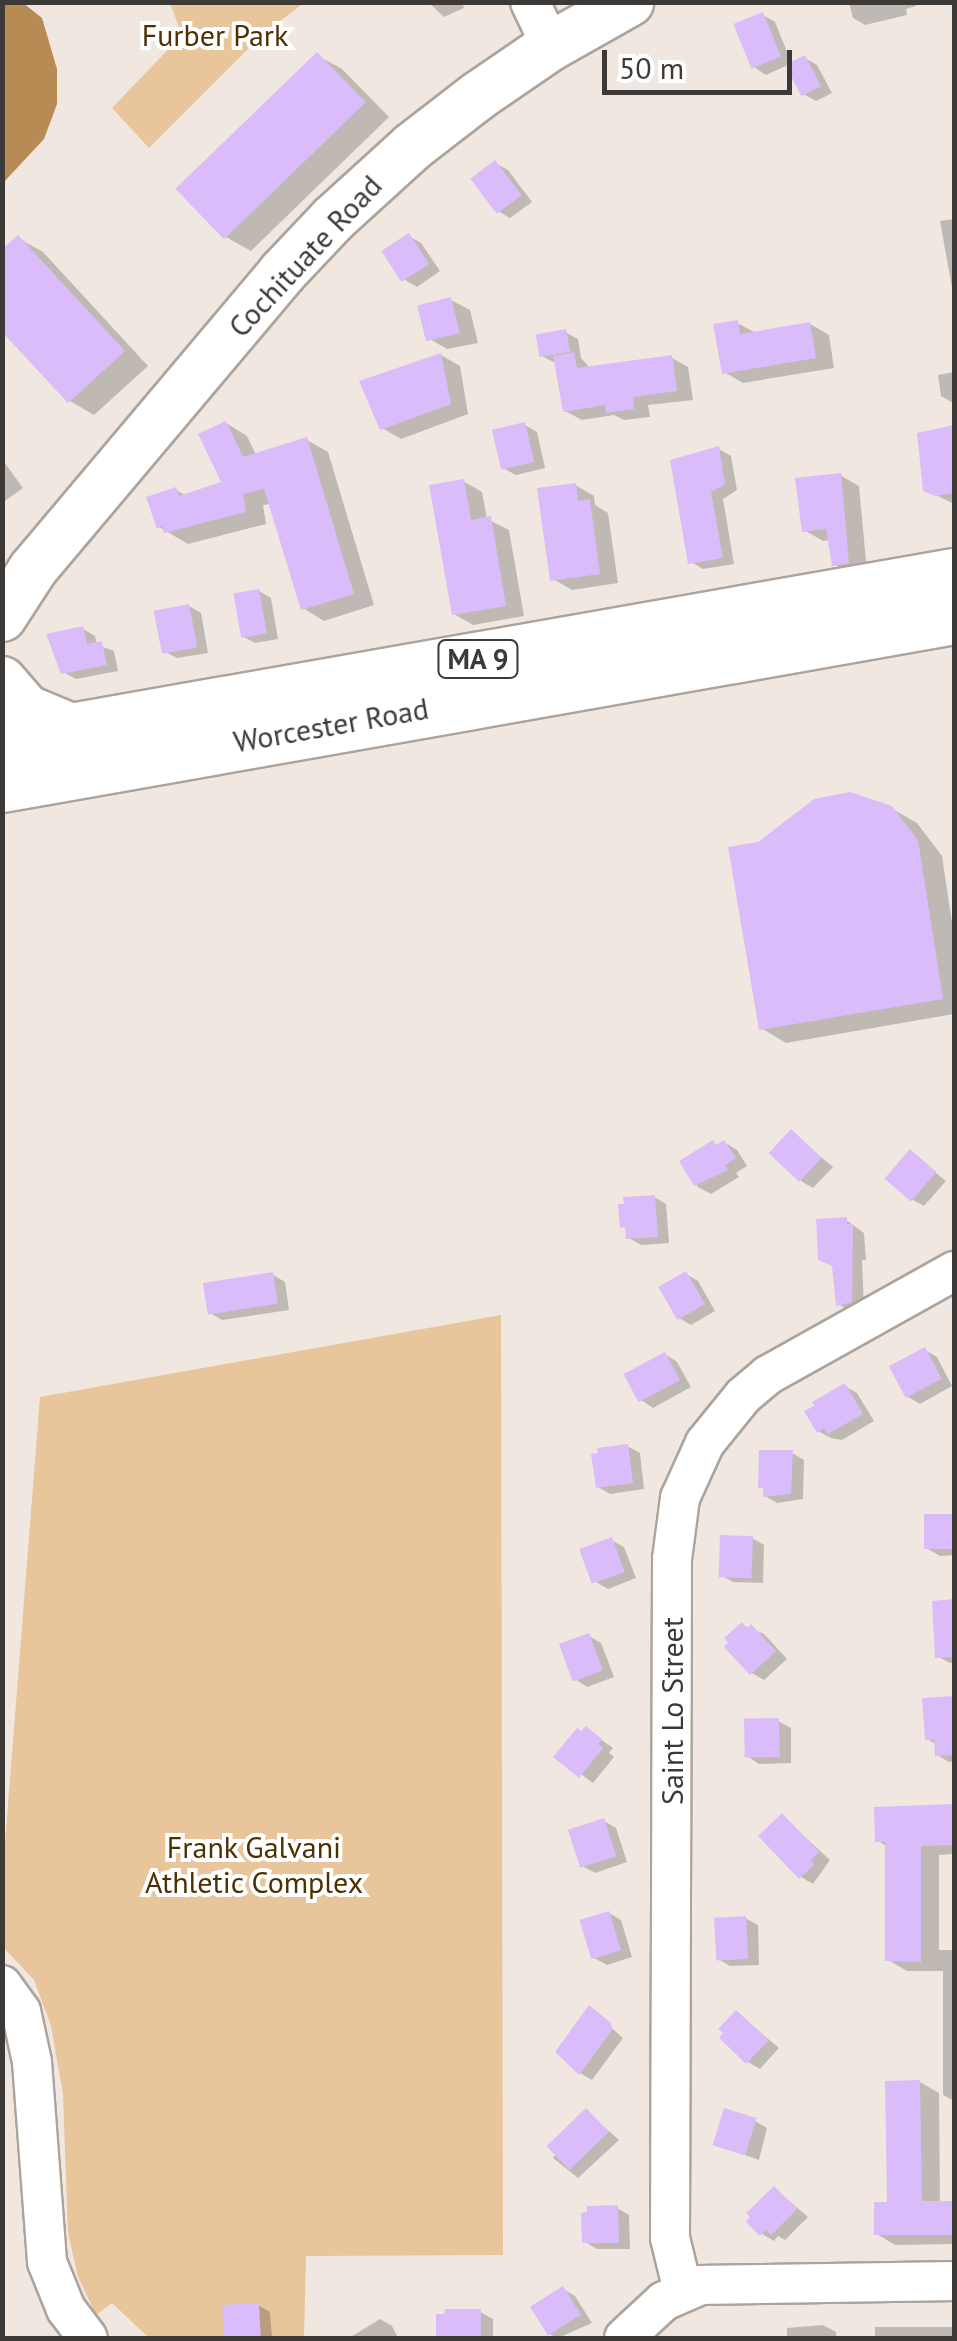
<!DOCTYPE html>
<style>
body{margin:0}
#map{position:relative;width:957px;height:2341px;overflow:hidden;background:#f0e8e0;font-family:"PT Sans",sans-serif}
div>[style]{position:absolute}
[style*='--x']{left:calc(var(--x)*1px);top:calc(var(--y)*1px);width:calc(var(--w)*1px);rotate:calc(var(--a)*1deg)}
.green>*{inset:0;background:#e9c59b}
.water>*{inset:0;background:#b88b54}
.shadow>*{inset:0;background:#0003;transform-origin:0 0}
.building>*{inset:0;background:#dbbcfa;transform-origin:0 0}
.roads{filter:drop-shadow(2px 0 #aca49c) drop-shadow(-2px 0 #aca49c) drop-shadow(0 2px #aca49c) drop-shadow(0 -2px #aca49c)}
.minor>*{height:38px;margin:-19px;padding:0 19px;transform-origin:19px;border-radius:19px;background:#fff}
.major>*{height:48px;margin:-24px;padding:0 24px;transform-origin:24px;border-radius:24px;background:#fff}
.highway>*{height:55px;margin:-27.5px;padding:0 27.5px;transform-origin:27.5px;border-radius:27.5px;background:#fff}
span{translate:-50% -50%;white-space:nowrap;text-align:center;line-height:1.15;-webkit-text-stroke:8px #fff;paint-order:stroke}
.shield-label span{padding:2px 8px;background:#fff;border:2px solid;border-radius:8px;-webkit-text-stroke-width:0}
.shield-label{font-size:28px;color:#3c3936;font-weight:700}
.park-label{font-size:30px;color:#4d2f00}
.street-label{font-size:30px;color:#3c3936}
.frame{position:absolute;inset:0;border:5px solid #3c3936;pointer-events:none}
.scale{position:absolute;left:602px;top:50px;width:190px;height:45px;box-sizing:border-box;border:5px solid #3c3936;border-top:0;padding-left:12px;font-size:30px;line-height:35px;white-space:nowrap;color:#3c3936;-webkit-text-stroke:8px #fff;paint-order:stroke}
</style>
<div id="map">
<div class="green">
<div style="clip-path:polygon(170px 3px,304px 3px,264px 33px,149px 148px,112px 108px,182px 35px)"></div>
<div style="clip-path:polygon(501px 1315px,503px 2255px,306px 2256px,304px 2338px,149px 2338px,112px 2303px,96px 2315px,78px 2277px,68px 2233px,63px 2094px,51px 2026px,34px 1980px,3px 1947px,3px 1868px,40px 1397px)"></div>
</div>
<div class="water">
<div style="clip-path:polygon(3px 2px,23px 3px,42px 18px,57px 69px,57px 104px,44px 139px,3px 183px)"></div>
</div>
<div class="shadow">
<div style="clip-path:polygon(428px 2px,462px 2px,464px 8px,444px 17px)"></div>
<div style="clip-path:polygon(849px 2px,915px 2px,916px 6px,906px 9px,907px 15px,865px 25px,853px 18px)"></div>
<div style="clip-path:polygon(763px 15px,775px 22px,792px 64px,805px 58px,817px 65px,832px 93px,816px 101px,803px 94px,788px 65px,766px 75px,754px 67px)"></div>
<div style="clip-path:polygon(317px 55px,342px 69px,389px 117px,251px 251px,226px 237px)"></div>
<div style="clip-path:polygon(495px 163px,508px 170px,532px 202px,510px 218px,498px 211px)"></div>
<div style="clip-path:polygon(954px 219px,954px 299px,940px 221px)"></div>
<div style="clip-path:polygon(409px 236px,421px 243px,440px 271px,417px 287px,405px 280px)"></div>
<div style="clip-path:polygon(18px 238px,43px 252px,148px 366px,94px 415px,70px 401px)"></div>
<div style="clip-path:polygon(451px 300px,470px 310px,478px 343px,447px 349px,428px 338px)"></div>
<div style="clip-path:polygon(737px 323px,756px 333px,810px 324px,829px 335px,834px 368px,743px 383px,724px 372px)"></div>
<div style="clip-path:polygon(565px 332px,578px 339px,581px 358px,591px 369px,672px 358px,688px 367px,693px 400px,648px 405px,650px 417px,624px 420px,614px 415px,582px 420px,565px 411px,555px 363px,542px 356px)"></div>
<div style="clip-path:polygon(441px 355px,460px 366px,468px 414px,401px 439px,382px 428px)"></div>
<div style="clip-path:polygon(954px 372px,954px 402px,953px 403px,941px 396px,938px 375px)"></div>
<div style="clip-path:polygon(226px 423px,247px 436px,256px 455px,307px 440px,328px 452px,374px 605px,324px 621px,303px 608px,271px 504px,263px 505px,266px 524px,188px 544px,159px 527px,176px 490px,187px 496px,224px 483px)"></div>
<div style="clip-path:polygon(525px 425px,537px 432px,545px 468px,516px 475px,503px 468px)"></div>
<div style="clip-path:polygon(954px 428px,954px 504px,926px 490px,919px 435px)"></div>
<div style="clip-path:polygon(719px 449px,731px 456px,737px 490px,723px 499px,734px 564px,703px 569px,691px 562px)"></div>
<div style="clip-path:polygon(2px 459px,23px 488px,2px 503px)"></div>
<div style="clip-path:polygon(840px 475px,859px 486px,867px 572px,853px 575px,834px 564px,830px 540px,823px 541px,804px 530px)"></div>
<div style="clip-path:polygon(463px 481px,482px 492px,487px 519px,509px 530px,524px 616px,473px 625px,454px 614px)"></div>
<div style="clip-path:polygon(575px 485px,594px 496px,595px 505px,608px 513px,618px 583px,572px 590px,553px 579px)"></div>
<div style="clip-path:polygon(259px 591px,271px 598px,278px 639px,255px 643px,242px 636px)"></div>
<div style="clip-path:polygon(189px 606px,201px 613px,208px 653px,177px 658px,164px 651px)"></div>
<div style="clip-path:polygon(83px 629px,95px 636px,97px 645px,114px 651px,118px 671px,76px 679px,63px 672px,49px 636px)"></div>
<div style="clip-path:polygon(891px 808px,917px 823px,942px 856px,954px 936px,954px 1014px,786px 1043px,761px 1028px,759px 844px)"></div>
<div style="clip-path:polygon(791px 1132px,833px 1167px,813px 1188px,801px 1181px)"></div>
<div style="clip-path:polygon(724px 1142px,737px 1150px,747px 1166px,736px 1173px,739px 1177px,711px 1194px,698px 1187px,682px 1162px,713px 1143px,719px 1146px)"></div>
<div style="clip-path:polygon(911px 1153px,946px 1181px,924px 1206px,911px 1199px)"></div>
<div style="clip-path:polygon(654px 1197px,666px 1204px,669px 1243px,641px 1245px,629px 1238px,628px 1230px,622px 1226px)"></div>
<div style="clip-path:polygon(846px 1220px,864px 1233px,866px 1260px,862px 1260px,864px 1308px,850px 1311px,838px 1304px)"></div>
<div style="clip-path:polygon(686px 1274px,698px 1281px,715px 1311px,691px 1325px,679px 1318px)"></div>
<div style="clip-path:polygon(273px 1275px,285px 1282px,289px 1310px,222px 1320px,210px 1313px)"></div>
<div style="clip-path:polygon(925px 1350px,937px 1357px,952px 1386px,920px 1404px,908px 1397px)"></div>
<div style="clip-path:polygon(665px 1354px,677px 1362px,691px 1387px,653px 1408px,641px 1400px)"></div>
<div style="clip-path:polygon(845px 1386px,857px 1393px,874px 1421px,842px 1440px,831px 1438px,818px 1431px,817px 1406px)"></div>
<div style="clip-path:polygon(627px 1446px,640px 1453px,644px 1489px,610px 1494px,598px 1487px,600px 1455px)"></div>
<div style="clip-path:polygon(792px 1453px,804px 1460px,803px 1499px,777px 1503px,765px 1496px)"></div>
<div style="clip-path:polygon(954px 1516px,954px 1555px,940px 1556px,928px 1549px,927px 1518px)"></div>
<div style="clip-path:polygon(752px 1538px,764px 1545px,763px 1583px,733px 1582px,721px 1575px)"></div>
<div style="clip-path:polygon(611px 1540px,624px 1547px,636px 1578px,608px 1589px,596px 1582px)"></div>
<div style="clip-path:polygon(954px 1602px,954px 1663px,950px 1663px,937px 1656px,935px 1603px)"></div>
<div style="clip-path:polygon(742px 1625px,764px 1634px,787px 1659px,764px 1680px,752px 1673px)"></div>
<div style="clip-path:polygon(589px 1636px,601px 1643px,614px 1677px,587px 1687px,575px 1679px)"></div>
<div style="clip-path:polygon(954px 1698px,954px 1761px,949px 1762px,937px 1755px,936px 1744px,927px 1739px,924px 1700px)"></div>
<div style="clip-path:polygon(778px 1721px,791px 1728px,791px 1763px,759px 1764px,747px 1756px)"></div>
<div style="clip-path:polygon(586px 1729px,613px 1748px,609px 1753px,614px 1757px,593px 1783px,557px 1756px)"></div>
<div style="clip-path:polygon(954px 1807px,954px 1854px,939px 1855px,939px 1950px,954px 1950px,954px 2101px,943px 2095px,943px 1971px,907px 1971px,888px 1960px,888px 1847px,878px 1841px,877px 1809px)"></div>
<div style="clip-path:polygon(782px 1816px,830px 1860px,813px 1884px,801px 1877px)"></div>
<div style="clip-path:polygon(604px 1821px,616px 1828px,627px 1862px,595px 1873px,582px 1866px)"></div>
<div style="clip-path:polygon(609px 1913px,621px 1920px,632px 1957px,607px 1965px,594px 1958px)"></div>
<div style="clip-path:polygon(745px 1918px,758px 1925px,759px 1965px,730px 1966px,718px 1959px)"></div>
<div style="clip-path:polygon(590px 2009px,623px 2038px,592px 2080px,580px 2073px)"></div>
<div style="clip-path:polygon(737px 2013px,779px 2048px,760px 2069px,748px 2062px)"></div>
<div style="clip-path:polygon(920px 2082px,939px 2093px,940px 2204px,954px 2204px,954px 2244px,895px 2245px,877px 2234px,889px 2204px)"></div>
<div style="clip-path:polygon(586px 2111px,619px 2140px,578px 2178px,553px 2158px)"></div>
<div style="clip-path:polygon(755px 2121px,767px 2128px,759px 2160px,717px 2145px)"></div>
<div style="clip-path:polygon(775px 2189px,808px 2217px,785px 2240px,778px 2236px,774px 2241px,762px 2234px)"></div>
<div style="clip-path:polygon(617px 2208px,629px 2215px,630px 2249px,597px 2249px,585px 2242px,589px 2215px)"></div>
<div style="clip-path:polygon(563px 2289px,575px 2296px,592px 2323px,558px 2338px,549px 2334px)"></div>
<div style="clip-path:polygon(258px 2305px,270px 2312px,272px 2338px,227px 2338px,225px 2307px)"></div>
<div style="clip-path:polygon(480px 2312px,493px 2319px,493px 2338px,438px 2335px)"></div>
<div style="clip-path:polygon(380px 2319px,392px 2326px,398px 2338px,349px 2338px)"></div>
<div style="clip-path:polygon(823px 2325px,836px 2332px,836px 2338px,787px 2338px,787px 2328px)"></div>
<div style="left:875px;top:2327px;width:79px;height:11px"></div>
</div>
<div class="building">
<div style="left:763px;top:12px;width:48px;height:32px;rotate:68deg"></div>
<div style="left:317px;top:52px;width:70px;height:197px;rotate:46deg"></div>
<div style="left:805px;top:55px;width:35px;height:22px;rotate:63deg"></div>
<div style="left:495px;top:160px;width:44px;height:31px;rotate:53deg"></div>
<div style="left:409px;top:233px;width:37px;height:33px;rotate:57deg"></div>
<div style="clip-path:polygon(18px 235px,125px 351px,68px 403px,2px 332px,2px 249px)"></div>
<div style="left:451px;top:297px;width:37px;height:35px;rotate:76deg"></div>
<div style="clip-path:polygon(738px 320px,740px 334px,810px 322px,816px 358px,722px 374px,713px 324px)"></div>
<div style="left:566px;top:329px;width:23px;height:31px;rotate:80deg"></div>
<div style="clip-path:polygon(574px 352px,577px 368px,672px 355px,677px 391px,633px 397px,634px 409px,606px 413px,605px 405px,563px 412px,553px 356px)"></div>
<div style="clip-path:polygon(441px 353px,451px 404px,380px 430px,359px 381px)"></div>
<div style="clip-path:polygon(226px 421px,243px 457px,307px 437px,354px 594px,301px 610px,264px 489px,243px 494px,246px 512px,164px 533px,162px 526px,157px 529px,146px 497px,176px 487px,179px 496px,221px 482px,198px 434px)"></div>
<div style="left:525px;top:422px;width:41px;height:34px;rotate:77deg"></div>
<div style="clip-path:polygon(954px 425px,954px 493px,935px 496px,923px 491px,917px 433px)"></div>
<div style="clip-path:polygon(719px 446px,725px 484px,711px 492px,723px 558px,688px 564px,670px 460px)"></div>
<div style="clip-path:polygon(841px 473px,849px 563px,832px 566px,826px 529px,802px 532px,795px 478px)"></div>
<div style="clip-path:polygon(464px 479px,471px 520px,491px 516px,506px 606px,452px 615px,429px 485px)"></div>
<div style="clip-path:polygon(576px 483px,578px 501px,590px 499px,600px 574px,550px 581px,537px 488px)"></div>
<div style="left:259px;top:589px;width:45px;height:26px;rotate:80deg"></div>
<div style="left:189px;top:604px;width:44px;height:36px;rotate:79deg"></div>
<div style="clip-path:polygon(83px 626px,87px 644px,102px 641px,107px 665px,61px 674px,46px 634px)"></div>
<div style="clip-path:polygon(850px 792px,892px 806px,918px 840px,943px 999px,759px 1030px,728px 847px,758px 842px,814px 799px)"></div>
<div style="left:791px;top:1129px;width:42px;height:33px;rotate:43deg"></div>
<div style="clip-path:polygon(713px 1140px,716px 1145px,724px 1140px,736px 1158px,725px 1165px,728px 1170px,694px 1186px,679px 1161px)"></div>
<div style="left:910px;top:1149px;width:35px;height:39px;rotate:41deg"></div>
<div style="clip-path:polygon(655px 1195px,658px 1237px,626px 1239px,625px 1227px,620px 1228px,618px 1204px,624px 1204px,623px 1197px)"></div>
<div style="clip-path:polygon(847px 1217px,847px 1224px,853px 1224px,852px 1302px,836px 1306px,832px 1266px,818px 1260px,816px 1219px)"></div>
<div style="left:686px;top:1271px;width:38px;height:32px;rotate:60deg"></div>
<div style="left:273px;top:1272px;width:32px;height:71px;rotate:81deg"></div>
<div style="left:925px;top:1347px;width:36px;height:41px;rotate:62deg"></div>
<div style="left:665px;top:1352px;width:32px;height:47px;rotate:62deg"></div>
<div style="clip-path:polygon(845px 1383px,863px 1414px,828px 1434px,824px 1428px,817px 1433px,804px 1411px,814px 1406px,812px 1402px)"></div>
<div style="clip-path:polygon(628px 1444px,633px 1483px,596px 1488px,591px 1454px,598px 1453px,597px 1448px)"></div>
<div style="clip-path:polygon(759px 1450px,793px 1450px,791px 1494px,763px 1497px,763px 1488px,758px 1488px)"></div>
<div style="left:954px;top:1514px;width:35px;height:30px;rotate:90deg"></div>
<div style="left:720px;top:1535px;width:33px;height:42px;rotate:2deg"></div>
<div style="left:612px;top:1537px;width:37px;height:35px;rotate:70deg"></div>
<div style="clip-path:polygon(954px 1599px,954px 1657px,935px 1658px,932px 1601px)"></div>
<div style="clip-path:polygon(742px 1622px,747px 1628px,751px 1624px,776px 1651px,750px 1675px,724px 1647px,728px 1642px,724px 1638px)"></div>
<div style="left:589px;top:1633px;width:40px;height:32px;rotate:70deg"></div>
<div style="clip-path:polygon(954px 1696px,954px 1755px,935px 1756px,934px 1740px,925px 1740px,922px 1698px)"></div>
<div style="left:779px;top:1718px;width:39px;height:35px;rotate:89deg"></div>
<div style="clip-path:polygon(586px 1726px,602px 1739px,598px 1744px,603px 1748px,579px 1778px,553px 1757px,577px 1728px,581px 1731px)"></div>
<div style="clip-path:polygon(954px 1804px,954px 1845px,921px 1846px,921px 1962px,885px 1961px,885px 1842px,875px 1842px,874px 1807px)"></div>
<div style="clip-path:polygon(782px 1813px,819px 1852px,811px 1860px,814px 1865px,799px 1879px,758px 1836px)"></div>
<div style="left:604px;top:1818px;width:40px;height:38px;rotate:72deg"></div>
<div style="left:609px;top:1911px;width:41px;height:31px;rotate:73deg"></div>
<div style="left:746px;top:1916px;width:43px;height:32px;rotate:87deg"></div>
<div style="clip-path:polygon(589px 2005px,611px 2023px,612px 2030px,579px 2075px,555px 2052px)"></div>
<div style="clip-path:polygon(736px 2010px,769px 2040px,746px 2064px,719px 2038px,723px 2033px,718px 2029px)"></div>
<div style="clip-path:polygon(920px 2080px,922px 2201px,954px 2201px,954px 2235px,874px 2235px,874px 2202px,887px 2202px,885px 2081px)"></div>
<div style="left:586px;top:2108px;width:33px;height:55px;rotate:46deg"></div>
<div style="left:724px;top:2108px;width:34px;height:39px;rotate:17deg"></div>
<div style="clip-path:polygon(774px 2186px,797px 2209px,771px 2235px,766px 2230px,760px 2236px,746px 2222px,750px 2217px,746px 2213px)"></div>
<div style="clip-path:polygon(618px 2205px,619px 2243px,582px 2243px,581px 2213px,587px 2212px,587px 2206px)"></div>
<div style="left:563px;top:2286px;width:34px;height:39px;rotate:58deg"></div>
<div style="left:259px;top:2303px;width:35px;height:37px;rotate:87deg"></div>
<div style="clip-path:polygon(445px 2309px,481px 2309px,481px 2338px,436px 2337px,436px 2314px,444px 2314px)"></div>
</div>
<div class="roads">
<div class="minor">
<div style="--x:530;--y:2;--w:49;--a:64.5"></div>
<div style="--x:2;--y:1985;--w:32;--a:54"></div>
<div style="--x:21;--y:2011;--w:52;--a:77.8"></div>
<div style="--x:32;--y:2062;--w:201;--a:85.7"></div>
<div style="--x:47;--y:2262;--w:51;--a:68"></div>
<div style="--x:66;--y:2309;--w:36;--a:53"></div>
<div style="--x:683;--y:2291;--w:55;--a:-103.8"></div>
<div style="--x:670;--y:2238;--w:679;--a:-89.83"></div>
<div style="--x:672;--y:1559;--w:62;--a:-82.5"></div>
<div style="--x:680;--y:1498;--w:60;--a:-65.6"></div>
<div style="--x:705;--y:1443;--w:60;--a:-51"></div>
<div style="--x:743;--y:1396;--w:33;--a:-40"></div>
<div style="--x:768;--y:1375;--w:213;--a:-29.2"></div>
<div style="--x:624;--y:2338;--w:54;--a:-42.8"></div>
<div style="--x:664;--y:2301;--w:40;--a:-23.4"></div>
<div style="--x:701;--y:2285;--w:253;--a:-0.9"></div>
</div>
<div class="major">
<div style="--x:2;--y:617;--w:57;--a:-57.1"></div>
<div style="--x:33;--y:569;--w:387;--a:-49.9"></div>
<div style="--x:282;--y:273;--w:74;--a:-46.6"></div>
<div style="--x:333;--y:219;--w:107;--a:-42.3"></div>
<div style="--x:412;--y:147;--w:83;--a:-37.7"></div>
<div style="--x:478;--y:96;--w:88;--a:-34.4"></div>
<div style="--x:551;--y:46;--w:90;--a:-29.4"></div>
<div style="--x:2;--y:681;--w:37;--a:49"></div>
<div style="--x:26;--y:709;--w:54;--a:22.8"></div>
</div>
<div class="highway">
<div style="--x:2;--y:743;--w:967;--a:-9.95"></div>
<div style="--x:2;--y:784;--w:967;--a:-10.01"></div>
</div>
</div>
<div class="shield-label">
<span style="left:478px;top:659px">MA 9</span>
</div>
<div class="park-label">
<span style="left:215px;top:35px">Furber Park</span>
<span style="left:254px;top:1864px">Frank Galvani<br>Athletic Complex</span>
</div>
<div class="street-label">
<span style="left:305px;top:256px;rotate:-47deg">Cochituate Road</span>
<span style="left:331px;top:725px;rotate:-10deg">Worcester Road</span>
<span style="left:672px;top:1711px;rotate:-90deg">Saint Lo Street</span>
</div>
<div class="frame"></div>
<div class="scale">50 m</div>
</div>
